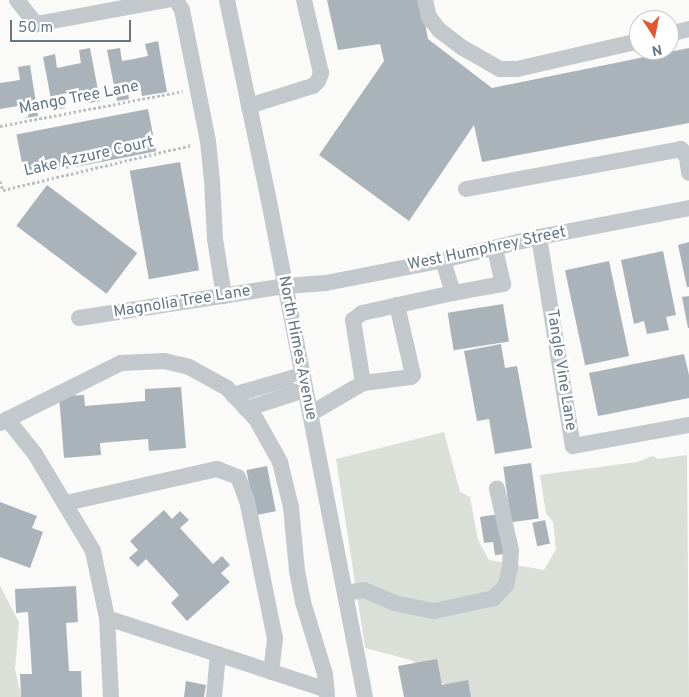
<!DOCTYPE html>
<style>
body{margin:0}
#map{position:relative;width:689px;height:697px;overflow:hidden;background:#fafaf8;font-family:Overpass,sans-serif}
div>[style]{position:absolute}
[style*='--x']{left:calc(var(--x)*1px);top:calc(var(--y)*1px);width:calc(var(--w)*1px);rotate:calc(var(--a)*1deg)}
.green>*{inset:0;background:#dadfd7}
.building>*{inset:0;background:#aab3b9;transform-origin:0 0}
.path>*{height:3px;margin-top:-1.5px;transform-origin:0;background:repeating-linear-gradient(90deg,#bbbfc2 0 2.5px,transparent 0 5px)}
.minor>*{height:16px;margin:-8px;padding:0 8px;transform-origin:8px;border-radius:8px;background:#c3c8cc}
span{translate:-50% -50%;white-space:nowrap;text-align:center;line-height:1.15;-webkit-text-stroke:5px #fff;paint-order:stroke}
.street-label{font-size:16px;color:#657683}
.north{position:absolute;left:629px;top:10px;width:50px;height:50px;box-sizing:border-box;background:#fff;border:1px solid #c1c8cd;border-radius:50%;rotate:169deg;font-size:14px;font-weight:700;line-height:20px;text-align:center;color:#657683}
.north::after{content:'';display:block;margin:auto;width:18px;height:22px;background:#e4572e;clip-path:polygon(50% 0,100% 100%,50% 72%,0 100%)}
.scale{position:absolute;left:10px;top:20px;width:121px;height:22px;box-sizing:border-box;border:2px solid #657683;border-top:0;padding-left:6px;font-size:15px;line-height:18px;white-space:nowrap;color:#657683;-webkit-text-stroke:4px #fff;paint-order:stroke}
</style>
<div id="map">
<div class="green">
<div style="clip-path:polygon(444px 432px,460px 492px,470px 497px,478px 540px,489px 560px,544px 570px,556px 549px,553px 522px,546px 513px,540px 475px,637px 462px,653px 456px,658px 459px,687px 455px,689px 697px,461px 697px,411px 660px,365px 648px,336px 459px)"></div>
<div style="clip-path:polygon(0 586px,19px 622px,15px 668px,21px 697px,0 697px)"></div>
</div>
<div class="building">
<div style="clip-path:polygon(327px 0,421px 0,428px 39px,492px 88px,689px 48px,689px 123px,482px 162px,474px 125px,409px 221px,319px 155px,384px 61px,380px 44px,338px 50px)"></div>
<div style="clip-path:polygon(158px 41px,167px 92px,142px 96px,140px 84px,127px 86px,129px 99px,117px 101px,107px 50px,120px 48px,122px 61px,134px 59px,148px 56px,145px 44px)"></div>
<div style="clip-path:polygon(90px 48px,100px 101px,88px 103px,86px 90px,62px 94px,65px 108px,53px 110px,43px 57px,55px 54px,57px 68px,81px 63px,79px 50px)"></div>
<div style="clip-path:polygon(30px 65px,38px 116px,26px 118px,24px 105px,0 109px,0 83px,20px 80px,18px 67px)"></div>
<div style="left:148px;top:109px;width:43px;height:134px;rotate:79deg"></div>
<div style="left:180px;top:162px;width:110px;height:51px;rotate:80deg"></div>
<div style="left:47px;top:185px;width:113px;height:51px;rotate:37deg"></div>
<div style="clip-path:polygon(689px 242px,689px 287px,687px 287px,678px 245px)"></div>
<div style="clip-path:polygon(663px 251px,676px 315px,666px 317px,669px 330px,647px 334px,644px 321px,634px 324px,621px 260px)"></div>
<div style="left:609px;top:261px;width:97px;height:45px;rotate:78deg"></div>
<div style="clip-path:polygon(689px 296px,689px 328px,688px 328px,682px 297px)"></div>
<div style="left:503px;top:304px;width:38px;height:56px;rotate:81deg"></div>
<div style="clip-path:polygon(501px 344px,505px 368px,517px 366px,532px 448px,495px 454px,489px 419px,477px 421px,464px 351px)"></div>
<div style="clip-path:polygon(684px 354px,689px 375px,689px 398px,598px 416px,589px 373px)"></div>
<div style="clip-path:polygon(181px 387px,186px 448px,149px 451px,148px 439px,100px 443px,101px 455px,64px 458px,59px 396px,84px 395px,85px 406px,145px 401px,145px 389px)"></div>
<div style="left:531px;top:463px;width:56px;height:28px;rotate:82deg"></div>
<div style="left:267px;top:466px;width:46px;height:21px;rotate:79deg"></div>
<div style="clip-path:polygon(0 502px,37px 516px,32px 528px,43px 532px,30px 568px,0 557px)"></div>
<div style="clip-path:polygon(164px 510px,172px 519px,180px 511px,189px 520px,180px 528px,213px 564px,222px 556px,230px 565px,221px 573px,230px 582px,187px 621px,171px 603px,179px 595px,146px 559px,138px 567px,129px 558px,138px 550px,130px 541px)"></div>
<div style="clip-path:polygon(499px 514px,505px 554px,495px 555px,493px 542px,484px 543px,480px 517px)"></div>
<div style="left:545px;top:520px;width:24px;height:13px;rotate:78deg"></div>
<div style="clip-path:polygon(76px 586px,78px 622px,66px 623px,69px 671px,81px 671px,82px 697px,21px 697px,20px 674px,32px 674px,28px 612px,16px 613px,15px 589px)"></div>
<div style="clip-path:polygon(437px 659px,442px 685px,468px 680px,471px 697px,404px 697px,398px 666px)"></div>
<div style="clip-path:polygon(186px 681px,206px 685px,204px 697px,184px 697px)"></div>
</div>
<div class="path">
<div style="--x:0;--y:126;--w:186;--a:-10.8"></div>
<div style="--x:0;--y:181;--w:9;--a:72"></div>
<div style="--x:3;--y:190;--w:194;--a:-13.4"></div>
</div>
<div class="minor">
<div style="--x:17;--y:0;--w:31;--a:52"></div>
<div style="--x:36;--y:24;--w:133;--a:-10.4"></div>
<div style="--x:176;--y:0;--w:12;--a:59"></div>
<div style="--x:182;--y:10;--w:134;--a:78.8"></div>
<div style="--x:208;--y:141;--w:40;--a:84.3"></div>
<div style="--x:212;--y:181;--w:58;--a:87"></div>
<div style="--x:215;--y:239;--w:58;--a:81"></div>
<div style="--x:227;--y:0;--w:200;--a:78.2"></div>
<div style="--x:268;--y:196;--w:510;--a:79.04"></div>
<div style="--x:425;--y:0;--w:17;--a:77"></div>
<div style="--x:429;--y:17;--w:16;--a:52"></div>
<div style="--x:439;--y:30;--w:30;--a:37"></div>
<div style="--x:463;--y:48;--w:43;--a:29.6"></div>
<div style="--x:500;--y:69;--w:17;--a:0"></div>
<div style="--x:517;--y:69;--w:125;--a:-12.9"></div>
<div style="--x:669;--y:34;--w:21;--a:-14"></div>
<div style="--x:249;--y:106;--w:67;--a:-17.4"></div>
<div style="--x:313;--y:86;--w:7;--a:-45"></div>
<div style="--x:318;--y:81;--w:9;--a:-69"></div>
<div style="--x:321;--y:73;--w:75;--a:-103.1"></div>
<div style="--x:466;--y:189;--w:219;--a:-10.5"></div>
<div style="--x:681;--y:149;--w:11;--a:56"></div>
<div style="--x:687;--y:158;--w:15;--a:82"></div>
<div style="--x:539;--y:237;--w:212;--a:80.8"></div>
<div style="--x:573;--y:446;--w:118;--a:-10.3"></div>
<div style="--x:453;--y:293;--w:51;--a:-10.2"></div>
<div style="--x:503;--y:284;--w:37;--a:-103"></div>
<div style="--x:79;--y:318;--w:208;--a:-8.8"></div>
<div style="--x:285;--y:286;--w:41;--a:-4.2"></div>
<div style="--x:326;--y:283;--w:119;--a:-11.1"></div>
<div style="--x:443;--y:260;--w:99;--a:-13.5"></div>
<div style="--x:539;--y:237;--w:153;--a:-10.9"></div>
<div style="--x:363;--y:383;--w:48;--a:-7.1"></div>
<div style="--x:411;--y:377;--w:3;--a:-45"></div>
<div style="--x:413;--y:375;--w:72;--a:-102.9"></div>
<div style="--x:233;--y:395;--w:72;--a:-16.2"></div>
<div style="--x:246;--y:409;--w:62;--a:-17.9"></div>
<div style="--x:310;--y:414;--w:61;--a:-30.3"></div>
<div style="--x:363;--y:383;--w:64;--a:-99"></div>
<div style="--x:353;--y:320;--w:11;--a:-38"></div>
<div style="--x:362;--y:313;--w:93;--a:-12.4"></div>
<div style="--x:453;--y:293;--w:34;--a:-107"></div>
<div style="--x:7;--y:419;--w:45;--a:51.3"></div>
<div style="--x:35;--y:454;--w:113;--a:59.1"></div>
<div style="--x:93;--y:551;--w:68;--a:78.2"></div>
<div style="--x:107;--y:618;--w:79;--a:87.1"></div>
<div style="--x:0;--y:423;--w:135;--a:-26.4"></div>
<div style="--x:121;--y:363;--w:43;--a:-2.7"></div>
<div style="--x:164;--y:361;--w:26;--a:13"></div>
<div style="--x:189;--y:367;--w:43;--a:28.9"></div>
<div style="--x:227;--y:388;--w:42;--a:46.9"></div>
<div style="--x:256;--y:419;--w:49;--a:60.8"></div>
<div style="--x:280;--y:462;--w:46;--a:76.3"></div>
<div style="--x:291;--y:507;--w:64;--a:84.6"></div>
<div style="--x:297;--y:571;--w:32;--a:79"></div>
<div style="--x:303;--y:602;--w:75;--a:73"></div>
<div style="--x:325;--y:674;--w:23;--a:85"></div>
<div style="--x:66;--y:503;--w:155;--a:-12.7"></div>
<div style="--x:217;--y:469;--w:22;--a:21"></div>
<div style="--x:238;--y:477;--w:25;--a:69"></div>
<div style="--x:247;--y:500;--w:142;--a:78.6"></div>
<div style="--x:275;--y:639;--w:33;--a:97"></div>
<div style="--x:345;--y:593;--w:19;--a:-9"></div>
<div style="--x:364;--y:590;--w:33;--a:23"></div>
<div style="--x:394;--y:603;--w:41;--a:11.3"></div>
<div style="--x:434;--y:611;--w:61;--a:-12.2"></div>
<div style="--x:494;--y:598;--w:18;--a:-47"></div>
<div style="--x:506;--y:585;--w:18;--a:-77"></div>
<div style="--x:510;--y:567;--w:17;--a:-87"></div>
<div style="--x:511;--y:550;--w:63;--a:-102.9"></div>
<div style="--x:107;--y:618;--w:231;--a:18.1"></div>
<div style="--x:214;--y:697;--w:43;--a:-84.7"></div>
</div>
<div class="street-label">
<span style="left:79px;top:98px;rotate:-11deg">Mango Tree Lane</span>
<span style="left:89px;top:157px;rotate:-13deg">Lake Azzure Court</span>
<span style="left:487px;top:249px;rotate:-12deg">West Humphrey Street</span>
<span style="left:182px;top:302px;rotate:-9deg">Magnolia Tree Lane</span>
<span style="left:297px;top:348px;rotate:79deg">North Himes Avenue</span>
<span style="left:561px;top:370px;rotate:81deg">Tangle Vine Lane</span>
</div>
<div class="north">N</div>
<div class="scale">50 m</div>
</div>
